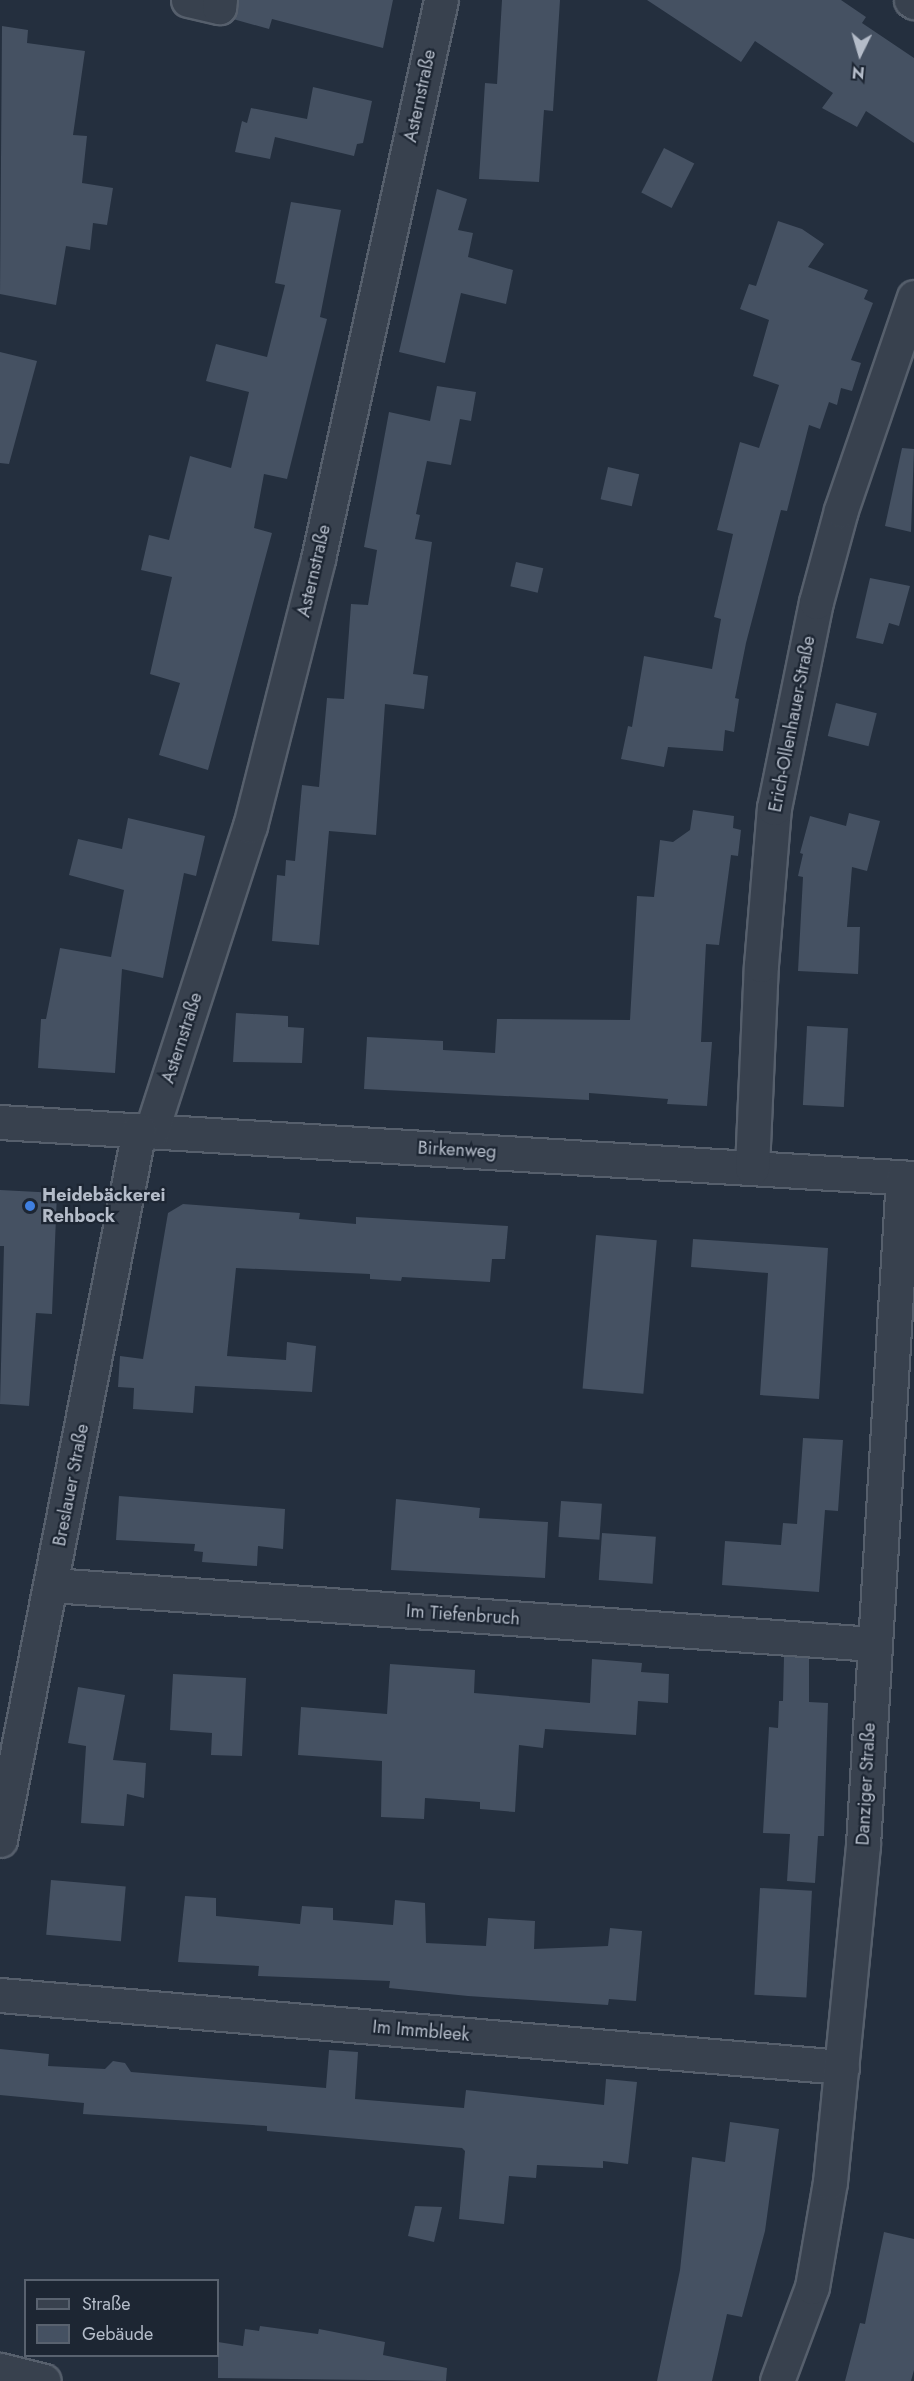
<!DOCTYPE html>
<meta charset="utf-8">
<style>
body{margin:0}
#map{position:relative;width:914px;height:2381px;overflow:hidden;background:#242f3e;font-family:Jost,sans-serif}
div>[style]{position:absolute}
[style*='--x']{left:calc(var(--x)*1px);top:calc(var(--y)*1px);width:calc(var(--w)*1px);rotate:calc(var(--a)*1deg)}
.building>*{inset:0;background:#455162;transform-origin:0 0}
.roads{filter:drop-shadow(2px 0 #565f6c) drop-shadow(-2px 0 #565f6c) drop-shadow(0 2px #565f6c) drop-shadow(0 -2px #565f6c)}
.minor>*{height:33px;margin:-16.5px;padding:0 16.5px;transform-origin:16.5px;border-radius:16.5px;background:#38414e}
.dots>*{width:16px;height:16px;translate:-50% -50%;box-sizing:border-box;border:3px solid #1d2633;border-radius:50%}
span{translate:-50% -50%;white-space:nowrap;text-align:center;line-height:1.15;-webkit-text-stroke:4.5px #1d2633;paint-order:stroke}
.street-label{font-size:18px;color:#b4bcc9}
.poi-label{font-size:18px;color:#b4bcc9;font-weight:700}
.left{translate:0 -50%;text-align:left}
.legend{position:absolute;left:24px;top:2279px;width:195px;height:78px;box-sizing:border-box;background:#1d2633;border:2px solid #59626f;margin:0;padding:8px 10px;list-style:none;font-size:18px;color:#b4bcc9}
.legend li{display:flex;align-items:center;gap:12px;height:30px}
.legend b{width:30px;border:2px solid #59626f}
.north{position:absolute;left:830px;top:24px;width:60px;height:60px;-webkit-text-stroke:4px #1d2633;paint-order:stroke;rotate:185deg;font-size:16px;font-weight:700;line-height:24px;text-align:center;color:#b4bcc9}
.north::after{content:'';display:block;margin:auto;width:21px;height:27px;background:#b4bcc9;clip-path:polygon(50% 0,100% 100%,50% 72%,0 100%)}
</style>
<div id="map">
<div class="building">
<div style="clip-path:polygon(238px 0,393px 0,383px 48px,272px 19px,269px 29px,233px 19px)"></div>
<div style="clip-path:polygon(502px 0,560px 0,553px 111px,544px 110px,539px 182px,479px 179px,485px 83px,497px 84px)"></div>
<div style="clip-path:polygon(647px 0,841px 0,866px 17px,862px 23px,914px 58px,914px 143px,866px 111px,857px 127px,822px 108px,833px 93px,755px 41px,741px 62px)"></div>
<div style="clip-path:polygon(2px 26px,28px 30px,27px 43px,85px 51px,73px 135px,87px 136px,82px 183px,113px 188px,107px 225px,93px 223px,90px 250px,66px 246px,56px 305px,0 294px)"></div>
<div style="clip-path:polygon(313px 87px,372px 101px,363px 143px,357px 144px,354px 156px,275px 137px,270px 159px,235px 152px,242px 121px,247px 123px,251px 108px,307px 119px)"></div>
<div style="left:664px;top:148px;width:34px;height:50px;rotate:27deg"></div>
<div style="clip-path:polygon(437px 189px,467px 199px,458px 230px,473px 233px,468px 257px,513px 270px,506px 304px,461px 293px,445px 363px,399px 352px)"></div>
<div style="clip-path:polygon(291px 202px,341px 210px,320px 317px,327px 319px,287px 479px,264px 474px,254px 528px,272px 533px,208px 770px,159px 755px,180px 683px,150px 674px,172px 577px,141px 570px,149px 535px,169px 540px,190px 456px,231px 468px,249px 392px,206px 381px,216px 344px,267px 357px,285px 285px,275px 283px)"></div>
<div style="clip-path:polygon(778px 221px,802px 229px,824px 244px,808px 267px,868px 290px,864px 299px,873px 303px,851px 360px,861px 363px,852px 391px,841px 388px,837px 405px,829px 402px,820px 429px,809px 425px,787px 511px,781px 510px,746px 643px,735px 698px,739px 699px,734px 732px,725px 730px,723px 751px,668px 747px,664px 767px,621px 759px,628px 726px,632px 727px,644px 656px,712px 669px,721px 619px,714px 617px,733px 534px,717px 530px,740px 442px,759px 448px,779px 385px,753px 376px,769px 320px,740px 309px,749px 284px,756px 286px)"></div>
<div style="clip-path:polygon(0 352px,37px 361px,9px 464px,0 463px)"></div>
<div style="clip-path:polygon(437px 386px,476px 392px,471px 421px,460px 419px,451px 465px,427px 461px,416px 514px,420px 515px,415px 539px,432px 542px,413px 674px,428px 676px,424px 709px,385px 704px,376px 835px,329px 831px,319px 945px,272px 941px,277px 875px,285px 876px,286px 860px,295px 861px,302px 785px,319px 787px,327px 698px,344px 699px,351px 604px,368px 605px,377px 550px,364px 547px,389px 412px,430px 421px)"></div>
<div style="clip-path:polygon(902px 448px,914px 449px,911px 532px,885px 526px)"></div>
<div style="left:608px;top:467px;width:32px;height:33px;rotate:13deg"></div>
<div style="left:516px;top:562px;width:28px;height:25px;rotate:13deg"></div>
<div style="clip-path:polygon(870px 578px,910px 586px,899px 626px,889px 623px,883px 644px,856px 638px)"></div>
<div style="left:836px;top:703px;width:42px;height:34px;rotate:14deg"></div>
<div style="clip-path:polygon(693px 810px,734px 816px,733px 828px,741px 830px,738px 856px,731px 855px,719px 945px,706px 944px,701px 1042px,712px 1042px,707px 1106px,667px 1104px,668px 1099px,589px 1093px,589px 1100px,364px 1089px,367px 1037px,443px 1041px,443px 1050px,495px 1053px,497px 1019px,630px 1020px,637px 896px,654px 897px,660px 840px,673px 842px,690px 830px)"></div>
<div style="clip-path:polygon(849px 813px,880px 821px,867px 871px,852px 867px,847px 927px,860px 927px,858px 974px,798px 971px,803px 877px,798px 876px,803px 854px,800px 853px,810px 816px,846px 826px)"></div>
<div style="clip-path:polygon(128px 818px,205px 836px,196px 876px,184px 873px,163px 978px,122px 969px,115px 1073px,38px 1068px,41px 1019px,46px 1019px,60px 948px,111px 957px,124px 890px,69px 875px,78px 839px,122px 849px)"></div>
<div style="clip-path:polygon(236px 1013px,288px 1016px,288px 1027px,304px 1028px,302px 1063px,233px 1062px)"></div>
<div style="left:807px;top:1026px;width:41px;height:79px;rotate:3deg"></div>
<div style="clip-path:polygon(0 1190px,57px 1193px,52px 1314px,36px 1313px,29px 1406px,0 1404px,4px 1246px,0 1246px)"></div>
<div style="clip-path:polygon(183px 1204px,300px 1213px,299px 1219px,356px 1224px,356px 1217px,508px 1226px,505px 1259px,492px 1259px,490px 1282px,402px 1277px,401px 1281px,370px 1279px,370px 1274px,236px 1268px,227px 1356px,286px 1360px,287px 1342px,316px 1346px,312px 1392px,195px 1386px,193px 1413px,133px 1409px,134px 1388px,118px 1387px,120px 1356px,143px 1359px,168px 1213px)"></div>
<div style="left:596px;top:1235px;width:61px;height:154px;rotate:5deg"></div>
<div style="clip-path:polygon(693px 1239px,828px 1248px,819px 1399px,760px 1395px,768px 1273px,691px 1267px)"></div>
<div style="clip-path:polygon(803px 1438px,843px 1440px,838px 1511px,825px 1510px,819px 1592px,722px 1585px,725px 1541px,781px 1545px,783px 1523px,797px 1524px)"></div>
<div style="clip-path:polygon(119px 1496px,285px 1509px,283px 1549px,258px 1546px,257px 1566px,202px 1562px,203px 1552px,194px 1551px,195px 1544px,116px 1540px)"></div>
<div style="clip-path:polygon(396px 1499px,480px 1508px,479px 1518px,548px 1522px,545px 1578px,391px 1570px)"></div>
<div style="left:561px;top:1501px;width:41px;height:36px;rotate:4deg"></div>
<div style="left:602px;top:1533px;width:54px;height:47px;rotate:4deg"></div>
<div style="clip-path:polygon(784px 1656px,809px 1658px,809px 1702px,828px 1703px,824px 1836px,818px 1836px,815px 1883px,787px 1881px,790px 1834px,763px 1833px,769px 1727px,778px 1728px,779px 1701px,783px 1701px)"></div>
<div style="clip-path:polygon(592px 1659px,642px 1663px,641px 1672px,669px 1674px,668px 1703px,638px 1701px,636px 1735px,545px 1729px,543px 1748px,519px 1745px,515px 1812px,480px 1809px,480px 1802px,425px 1798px,424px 1819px,381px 1817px,382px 1761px,298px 1755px,301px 1707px,387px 1714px,390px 1664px,475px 1670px,474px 1693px,590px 1703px)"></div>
<div style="clip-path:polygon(173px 1674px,246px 1678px,242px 1756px,211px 1755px,212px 1733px,170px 1730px)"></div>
<div style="clip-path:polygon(78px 1687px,125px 1695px,113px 1760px,146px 1763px,144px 1798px,127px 1794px,124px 1826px,81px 1823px,86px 1746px,68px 1743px)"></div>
<div style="left:51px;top:1880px;width:75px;height:55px;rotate:5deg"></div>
<div style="left:760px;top:1888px;width:52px;height:107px;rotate:3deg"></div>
<div style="clip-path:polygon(185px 1896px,216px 1898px,216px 1916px,300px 1924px,302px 1906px,333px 1908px,333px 1920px,393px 1925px,395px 1900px,425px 1903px,426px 1943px,486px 1946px,488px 1918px,535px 1921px,534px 1949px,608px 1946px,610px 1928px,642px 1931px,636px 2001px,609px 1999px,608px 2005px,468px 1996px,389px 1988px,390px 1981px,258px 1976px,259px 1966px,178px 1962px)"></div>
<div style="clip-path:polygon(0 2049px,49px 2054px,48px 2066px,105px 2069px,113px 2061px,125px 2063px,131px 2072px,326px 2088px,329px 2050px,358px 2052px,355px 2099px,464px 2108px,466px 2090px,604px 2105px,606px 2079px,637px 2082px,628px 2164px,603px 2161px,603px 2168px,537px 2165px,536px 2178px,509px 2176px,504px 2224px,459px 2219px,465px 2151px,462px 2148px,267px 2131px,267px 2126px,83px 2114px,84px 2103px,0 2095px)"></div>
<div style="clip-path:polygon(730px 2122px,779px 2129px,765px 2231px,742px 2317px,727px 2314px,712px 2381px,657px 2381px,680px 2270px,692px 2157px,725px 2162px)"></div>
<div style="clip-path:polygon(415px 2206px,442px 2207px,434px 2242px,408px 2236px)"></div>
<div style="clip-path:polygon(884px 2232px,914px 2239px,914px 2370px,911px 2381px,845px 2381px,860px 2323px,865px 2324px)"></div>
<div style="clip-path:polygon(260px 2326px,318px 2334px,319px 2329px,385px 2342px,383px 2355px,447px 2368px,446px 2381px,218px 2378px,218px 2342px,243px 2346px,245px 2329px,259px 2331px)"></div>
</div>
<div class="roads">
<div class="minor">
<div style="--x:188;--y:0;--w:32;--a:13"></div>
<div style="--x:219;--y:7;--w:7;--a:-82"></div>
<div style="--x:911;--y:0;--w:4;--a:34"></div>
<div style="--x:0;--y:1122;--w:916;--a:3.51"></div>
<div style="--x:151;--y:1132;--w:322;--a:-72.1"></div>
<div style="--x:250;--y:826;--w:276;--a:-75.7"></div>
<div style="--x:318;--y:559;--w:572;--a:-77.59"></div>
<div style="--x:752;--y:1168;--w:203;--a:-87.5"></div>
<div style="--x:761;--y:965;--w:158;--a:-85.3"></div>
<div style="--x:774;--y:808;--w:210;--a:-78.5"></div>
<div style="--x:816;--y:602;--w:95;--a:-74.8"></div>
<div style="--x:841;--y:510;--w:225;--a:-71.1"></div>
<div style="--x:52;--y:1585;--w:824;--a:4.11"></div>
<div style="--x:0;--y:1840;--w:723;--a:-78.92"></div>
<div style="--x:0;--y:1995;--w:845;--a:4.89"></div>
<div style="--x:0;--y:2370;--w:45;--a:14"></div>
<div style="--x:777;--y:2381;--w:100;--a:-69.6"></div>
<div style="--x:812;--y:2287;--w:107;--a:-80.3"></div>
<div style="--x:830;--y:2182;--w:339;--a:-84.4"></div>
<div style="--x:863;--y:1845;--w:668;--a:-86.57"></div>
</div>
</div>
<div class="dots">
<div style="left:30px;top:1206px;background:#3f7fe0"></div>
</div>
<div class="street-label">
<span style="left:420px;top:96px;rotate:-78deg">Asternstraße</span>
<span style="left:314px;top:571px;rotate:-77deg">Asternstraße</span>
<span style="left:792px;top:724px;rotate:-79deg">Erich-Ollenhauer-Straße</span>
<span style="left:182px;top:1038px;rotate:-72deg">Asternstraße</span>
<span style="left:457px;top:1150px;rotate:3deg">Birkenweg</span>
<span style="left:71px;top:1485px;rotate:-79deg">Breslauer Straße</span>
<span style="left:463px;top:1615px;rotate:4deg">Im Tiefenbruch</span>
<span style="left:866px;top:1784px;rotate:-87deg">Danziger Straße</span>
<span style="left:421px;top:2031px;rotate:5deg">Im Immbleek</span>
</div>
<div class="poi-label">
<span class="left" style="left:42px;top:1206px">Heidebäckerei<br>Rehbock</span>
</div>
<ul class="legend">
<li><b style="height:8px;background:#38414e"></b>Straße</li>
<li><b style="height:16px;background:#455162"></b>Gebäude</li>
</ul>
<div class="north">N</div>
</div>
